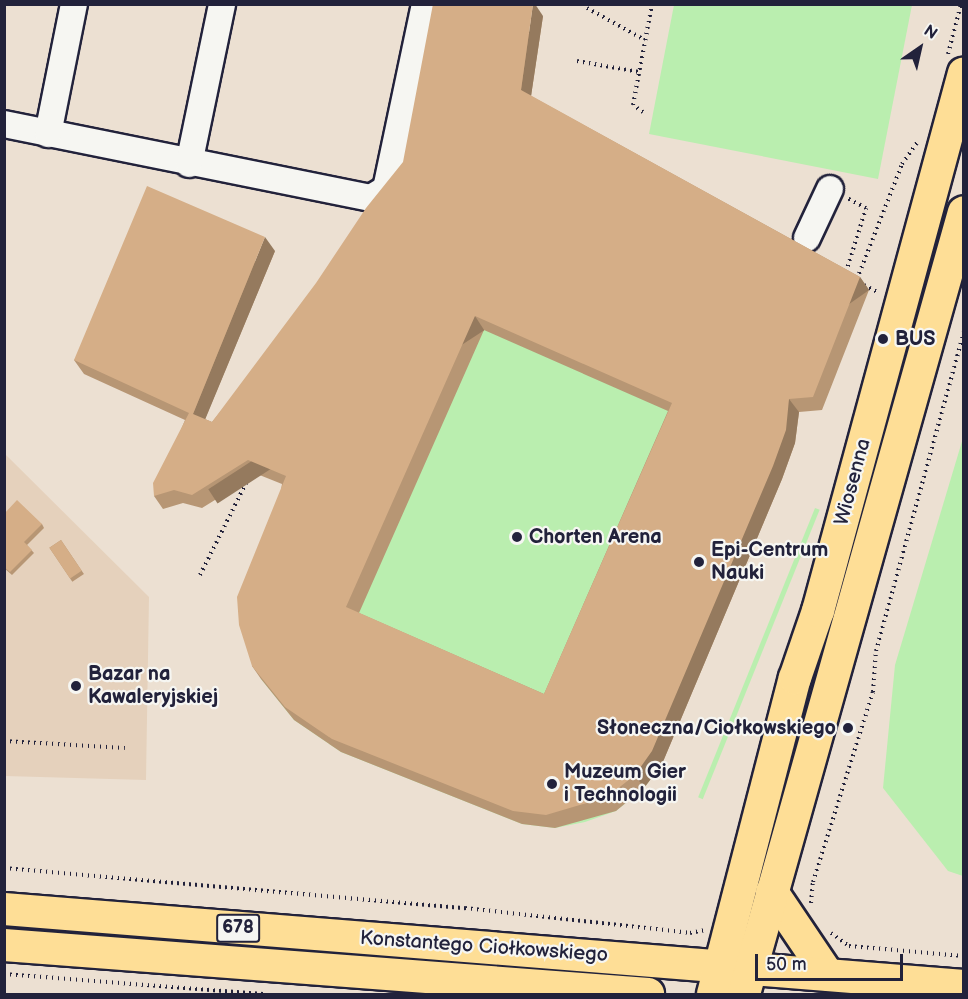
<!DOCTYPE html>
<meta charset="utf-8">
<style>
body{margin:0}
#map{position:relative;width:968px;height:999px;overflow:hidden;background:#ece0d2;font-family:"Balsamiq Sans",sans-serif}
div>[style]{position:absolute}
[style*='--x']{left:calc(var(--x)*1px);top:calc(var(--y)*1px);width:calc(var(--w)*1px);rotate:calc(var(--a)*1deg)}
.built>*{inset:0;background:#e5d1bc}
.green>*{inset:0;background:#baeeaf;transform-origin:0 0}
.path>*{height:4px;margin-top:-2px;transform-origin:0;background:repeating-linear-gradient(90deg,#22223b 0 1.5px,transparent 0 6px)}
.roads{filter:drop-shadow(2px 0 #22223b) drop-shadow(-2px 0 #22223b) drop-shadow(0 2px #22223b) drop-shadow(0 -2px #22223b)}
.minor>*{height:26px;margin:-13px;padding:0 13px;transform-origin:13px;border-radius:13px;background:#f6f6f2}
.major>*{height:32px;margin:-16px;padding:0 16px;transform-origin:16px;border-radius:16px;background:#fede96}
.wall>*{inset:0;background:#b79674;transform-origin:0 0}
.shaded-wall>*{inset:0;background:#957a5e;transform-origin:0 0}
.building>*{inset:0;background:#d5ae87;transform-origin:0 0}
.dots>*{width:16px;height:16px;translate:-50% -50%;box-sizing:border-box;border:3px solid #f6f6f2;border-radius:50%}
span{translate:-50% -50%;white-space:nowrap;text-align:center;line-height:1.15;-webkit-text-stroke:4.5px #f6f6f2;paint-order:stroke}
.shield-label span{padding:2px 4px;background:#f6f6f2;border:2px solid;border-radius:4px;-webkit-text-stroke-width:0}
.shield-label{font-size:18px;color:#22223b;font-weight:700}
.poi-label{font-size:20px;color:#22223b;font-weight:700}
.left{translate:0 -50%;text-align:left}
.right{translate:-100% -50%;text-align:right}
.street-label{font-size:20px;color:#22223b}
.frame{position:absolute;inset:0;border:6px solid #22223b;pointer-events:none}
.north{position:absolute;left:890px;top:18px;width:60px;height:60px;-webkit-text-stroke:4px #f6f6f2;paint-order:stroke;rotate:34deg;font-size:16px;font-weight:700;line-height:24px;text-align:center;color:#22223b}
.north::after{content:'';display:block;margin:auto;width:21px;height:27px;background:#22223b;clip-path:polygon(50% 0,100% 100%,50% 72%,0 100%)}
.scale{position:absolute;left:755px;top:954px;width:148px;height:27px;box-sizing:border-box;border:3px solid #22223b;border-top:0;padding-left:8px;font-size:18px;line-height:21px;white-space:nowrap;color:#22223b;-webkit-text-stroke:4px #f6f6f2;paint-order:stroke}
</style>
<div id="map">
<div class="built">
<div style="clip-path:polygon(4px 453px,149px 597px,146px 780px,5px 776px)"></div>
</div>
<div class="green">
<div style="clip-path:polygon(674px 5px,912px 5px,878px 179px,649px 134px)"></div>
<div style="clip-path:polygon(713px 296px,662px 764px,644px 788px,616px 811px,585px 822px,555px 828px,522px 824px,341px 752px,294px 720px,261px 679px,248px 638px,374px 297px)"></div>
<div style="clip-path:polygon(963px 438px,963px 876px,948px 871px,883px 788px,895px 665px)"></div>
<div style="left:815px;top:508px;width:5px;height:312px;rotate:22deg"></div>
</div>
<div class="path">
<div style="--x:587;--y:8;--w:66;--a:28.9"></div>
<div style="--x:948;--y:54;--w:52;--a:-75.4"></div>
<div style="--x:577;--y:61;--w:63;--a:10.1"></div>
<div style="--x:643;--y:112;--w:12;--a:-145"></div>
<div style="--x:633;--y:105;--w:103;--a:-79.3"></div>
<div style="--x:846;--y:272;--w:67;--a:-72.6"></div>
<div style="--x:866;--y:208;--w:21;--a:-152"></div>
<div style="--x:857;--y:279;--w:123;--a:-68.6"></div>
<div style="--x:902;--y:164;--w:28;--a:-55"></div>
<div style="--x:864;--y:285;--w:17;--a:28"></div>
<div style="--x:200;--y:575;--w:112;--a:-63.4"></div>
<div style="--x:4;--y:741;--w:121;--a:3.3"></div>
<div style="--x:4;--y:868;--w:463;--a:5"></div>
<div style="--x:465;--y:908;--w:226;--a:6.3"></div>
<div style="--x:690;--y:933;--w:15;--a:-11"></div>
<div style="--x:811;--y:903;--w:21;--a:-85"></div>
<div style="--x:813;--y:882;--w:199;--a:-72.5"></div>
<div style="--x:873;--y:692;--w:41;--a:-85.8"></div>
<div style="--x:876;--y:651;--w:331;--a:-74.6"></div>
<div style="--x:831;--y:933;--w:22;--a:36"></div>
<div style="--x:849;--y:946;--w:115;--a:5"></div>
<div style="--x:4;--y:974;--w:263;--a:4.4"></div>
</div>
<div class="roads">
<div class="minor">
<div style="--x:4;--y:124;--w:374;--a:11.4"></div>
<div style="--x:371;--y:198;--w:17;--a:-31"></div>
<div style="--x:386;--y:189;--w:189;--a:-78.1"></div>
<div style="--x:48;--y:134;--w:133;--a:-78.7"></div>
<div style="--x:189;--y:164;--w:163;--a:-78.3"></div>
<div style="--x:807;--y:238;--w:54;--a:-64.9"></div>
</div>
<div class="major">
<div style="--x:772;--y:892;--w:100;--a:56"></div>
<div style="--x:4;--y:909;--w:963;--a:4.59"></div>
<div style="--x:4;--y:945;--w:646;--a:4.35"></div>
<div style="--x:713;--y:994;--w:326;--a:-75.5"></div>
<div style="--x:795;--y:678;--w:71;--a:-71.1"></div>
<div style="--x:818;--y:611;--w:557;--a:-74.82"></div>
<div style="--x:744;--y:994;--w:812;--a:-74.29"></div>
</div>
</div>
<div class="wall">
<div style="clip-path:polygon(evenodd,543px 16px,531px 96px,860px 277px,869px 290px,822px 410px,799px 412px,795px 443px,782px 479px,662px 764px,644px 788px,616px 811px,555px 828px,522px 824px,341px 752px,294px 720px,261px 679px,252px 666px,282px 484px,257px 474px,202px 508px,183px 503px,163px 509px,154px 496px,185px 420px,84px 374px,74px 360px,275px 251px,205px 419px,212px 422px,543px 16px,484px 330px,668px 411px,544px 694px,359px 613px,484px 330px)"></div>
<div style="clip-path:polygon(4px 514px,42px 524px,44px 528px,27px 545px,34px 553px,12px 575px,4px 568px)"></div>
<div style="left:61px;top:540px;width:41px;height:14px;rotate:56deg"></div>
</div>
<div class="shaded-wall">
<div style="clip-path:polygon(533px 4px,535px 4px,543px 16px,530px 103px,521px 90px)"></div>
<div style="clip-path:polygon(265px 237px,275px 251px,202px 427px,193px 414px)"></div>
<div style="left:860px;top:277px;width:16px;height:129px;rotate:55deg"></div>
<div style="left:475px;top:316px;width:17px;height:318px;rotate:57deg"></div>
<div style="clip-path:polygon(789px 399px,799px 412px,795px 443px,782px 479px,662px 764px,644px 788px,635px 775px)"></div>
</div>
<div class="building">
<div style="clip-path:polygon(evenodd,433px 4px,533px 4px,521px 90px,860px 277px,813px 397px,789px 399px,786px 430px,773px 466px,652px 751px,635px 775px,607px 797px,546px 815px,513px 811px,332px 739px,285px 707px,252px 666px,239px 625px,237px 597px,286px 476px,248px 460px,192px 495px,174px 490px,154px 496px,153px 483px,189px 413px,74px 360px,147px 186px,265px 237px,193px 414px,212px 422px,316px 283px,366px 208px,403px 162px,433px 4px,475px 316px,672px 403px,544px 694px,346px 607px,475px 316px)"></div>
<div style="clip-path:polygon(17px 500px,42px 524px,24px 542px,32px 550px,10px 572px,4px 567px,4px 514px)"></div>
<div style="left:61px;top:540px;width:37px;height:14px;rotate:56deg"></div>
</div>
<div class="dots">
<div style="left:883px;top:339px;background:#22223b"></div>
<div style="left:517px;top:537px;background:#22223b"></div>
<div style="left:699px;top:562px;background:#22223b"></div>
<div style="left:76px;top:686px;background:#22223b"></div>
<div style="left:848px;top:728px;background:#22223b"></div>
<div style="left:552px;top:784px;background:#22223b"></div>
</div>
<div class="shield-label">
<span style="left:238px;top:928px">678</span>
</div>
<div class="poi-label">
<span class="left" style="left:895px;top:339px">BUS</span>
<span class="left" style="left:529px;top:537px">Chorten Arena</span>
<span class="left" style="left:711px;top:562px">Epi-Centrum<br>Nauki</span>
<span class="left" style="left:88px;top:686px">Bazar na<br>Kawaleryjskiej</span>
<span class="right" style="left:836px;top:728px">Słoneczna/Ciołkowskiego</span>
<span class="left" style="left:564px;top:784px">Muzeum Gier<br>i Technologii</span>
</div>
<div class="street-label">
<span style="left:853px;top:482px;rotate:-75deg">Wiosenna</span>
<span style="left:484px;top:947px;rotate:4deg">Konstantego Ciołkowskiego</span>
</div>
<div class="frame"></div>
<div class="north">N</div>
<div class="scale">50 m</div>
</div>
